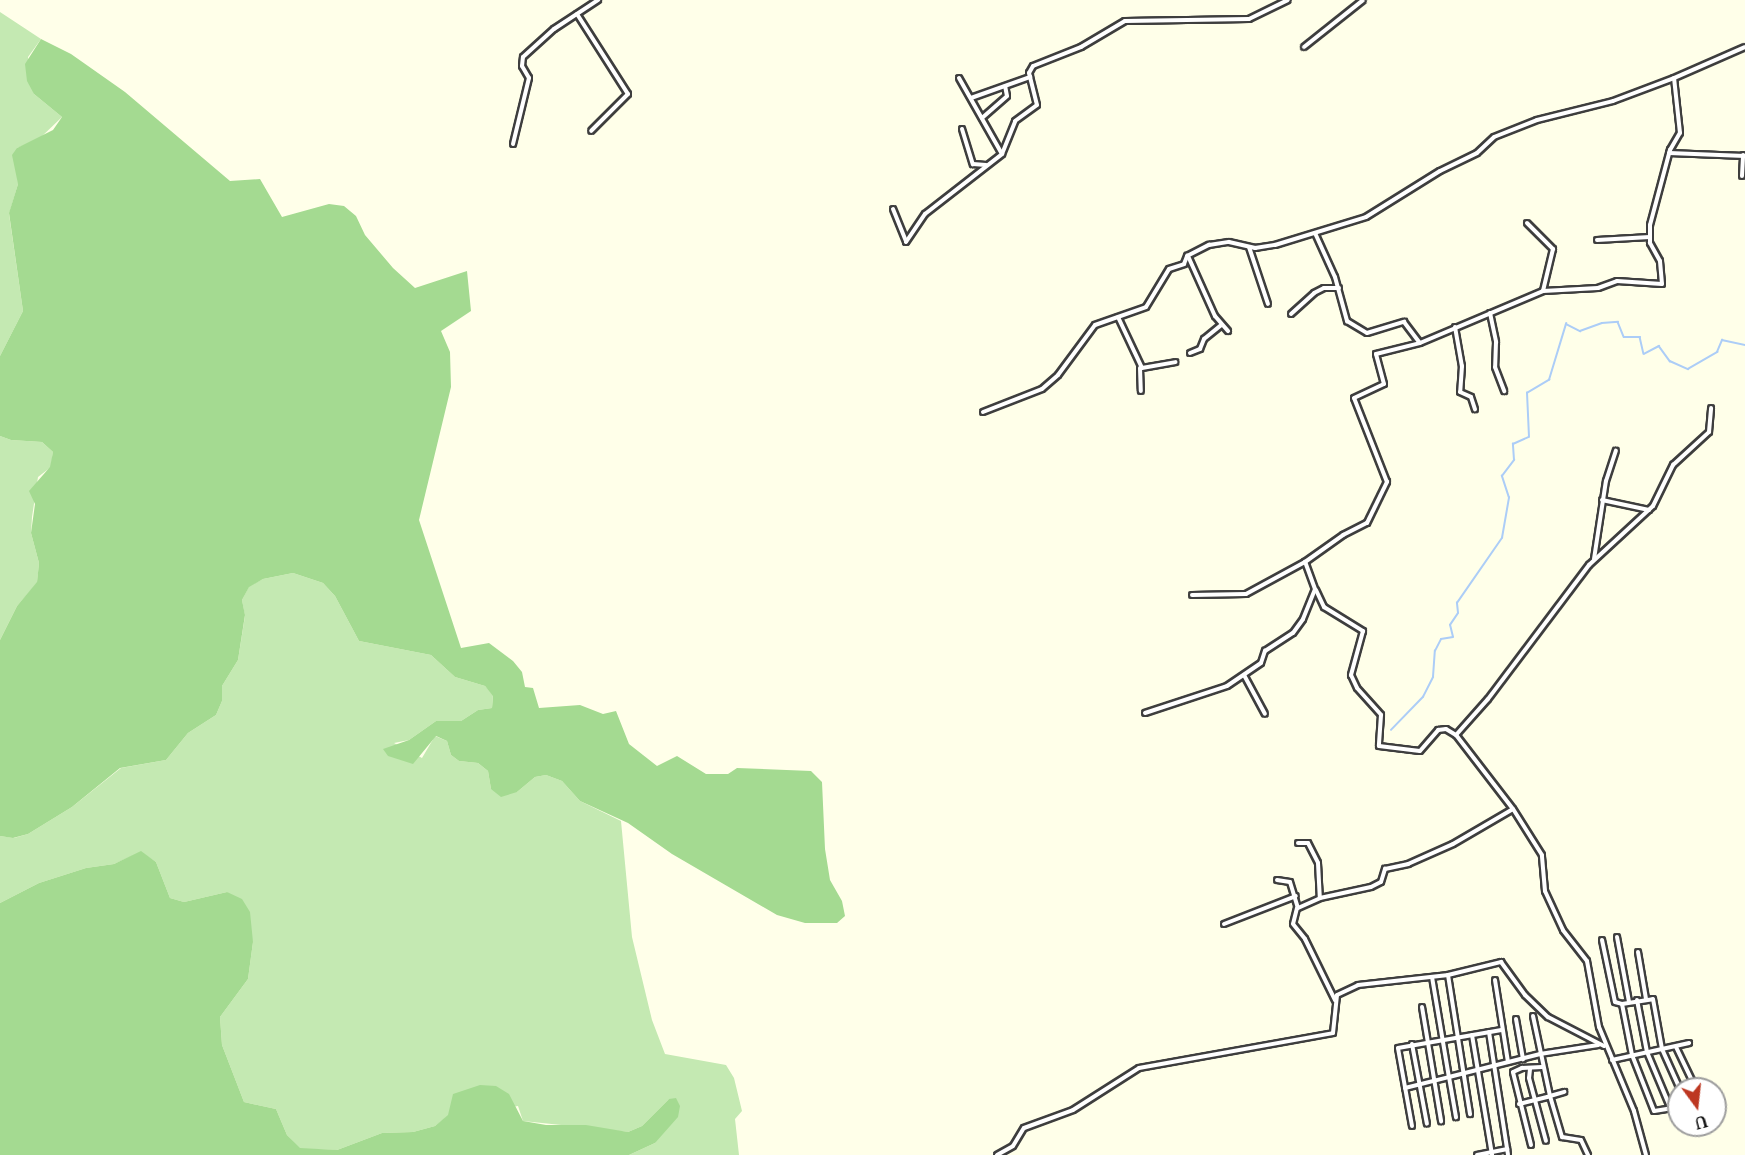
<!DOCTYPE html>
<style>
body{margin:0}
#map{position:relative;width:1745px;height:1155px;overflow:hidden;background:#ffffe9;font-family:Merriweather,serif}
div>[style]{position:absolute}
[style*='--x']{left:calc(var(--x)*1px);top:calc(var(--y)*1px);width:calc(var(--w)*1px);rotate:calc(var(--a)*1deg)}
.green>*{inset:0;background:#c4e9b2}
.forest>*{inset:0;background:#a4da91}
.stream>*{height:1.5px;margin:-0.75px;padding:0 0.75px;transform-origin:0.75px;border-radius:0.75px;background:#accdf7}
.roads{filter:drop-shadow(2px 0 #3e3e3e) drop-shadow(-2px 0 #3e3e3e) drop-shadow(0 2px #3e3e3e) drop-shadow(0 -2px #3e3e3e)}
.minor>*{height:4px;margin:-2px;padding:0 2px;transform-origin:2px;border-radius:2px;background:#fff}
span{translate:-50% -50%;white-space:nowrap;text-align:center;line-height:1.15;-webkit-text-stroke:6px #fff;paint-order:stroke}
.north{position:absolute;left:1667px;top:1077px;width:60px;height:60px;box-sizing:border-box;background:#fff;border:2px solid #9d9d9d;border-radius:50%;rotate:165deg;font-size:16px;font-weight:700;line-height:24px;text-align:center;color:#0b0b0b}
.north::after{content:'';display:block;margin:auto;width:21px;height:27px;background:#bd3721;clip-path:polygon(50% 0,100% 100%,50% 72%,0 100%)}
</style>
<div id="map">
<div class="green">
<div style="clip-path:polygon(0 12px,41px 39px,28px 57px,34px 94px,62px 117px,38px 140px,17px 148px,18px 184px,9px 214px,23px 311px,0 356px)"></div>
<div style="clip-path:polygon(0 436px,11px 440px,42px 442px,53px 452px,51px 467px,38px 477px,32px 517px,31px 533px,39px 563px,37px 583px,17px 606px,0 640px)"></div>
<div style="clip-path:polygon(293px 573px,323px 583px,335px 596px,359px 641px,431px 655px,455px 677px,485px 686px,493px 695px,492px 708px,478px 710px,461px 721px,436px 721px,409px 740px,394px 743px,422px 758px,435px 736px,447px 741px,451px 755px,459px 761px,478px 763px,488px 771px,491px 789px,517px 792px,535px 777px,546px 775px,562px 781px,580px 801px,621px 821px,632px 937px,652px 1020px,665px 1054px,726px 1065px,734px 1078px,742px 1111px,735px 1119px,739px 1155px,629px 1155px,655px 1143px,669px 1099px,642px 1126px,628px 1132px,523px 1121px,518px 1106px,448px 1116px,435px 1126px,413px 1132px,382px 1133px,337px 1150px,300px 1149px,287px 1135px,276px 1109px,244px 1102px,222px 1045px,220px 1017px,248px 979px,253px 942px,227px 892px,184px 902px,170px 898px,156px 862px,141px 852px,114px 864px,86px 868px,39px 883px,0 903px,0 836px,14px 838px,28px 834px,72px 807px,121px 768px,166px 760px,188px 733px,216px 715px,222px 701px,222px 686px,238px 660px,245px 616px,242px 600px,249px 586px,263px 579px)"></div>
</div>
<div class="forest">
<div style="clip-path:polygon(41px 39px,71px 54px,125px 92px,230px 181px,260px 179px,282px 217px,329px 204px,344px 206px,356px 216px,365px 235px,393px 268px,415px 288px,467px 271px,471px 311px,441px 331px,450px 352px,451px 387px,419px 520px,461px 648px,489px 643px,513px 661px,522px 672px,525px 687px,533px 688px,539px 708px,580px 705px,603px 714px,616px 711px,629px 744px,657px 766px,677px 756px,706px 774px,728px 774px,737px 768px,811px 771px,822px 782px,825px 849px,830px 880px,842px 901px,845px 916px,837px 923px,805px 923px,777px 915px,672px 854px,628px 823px,580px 801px,562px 781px,546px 775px,535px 777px,517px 792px,501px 797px,491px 789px,488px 771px,478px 763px,459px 761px,451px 755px,447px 741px,436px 736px,413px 764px,388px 756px,383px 749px,409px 740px,436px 721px,461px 721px,478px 710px,492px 708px,493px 696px,485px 686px,455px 677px,431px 655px,359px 641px,335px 596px,323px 583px,293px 573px,263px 579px,249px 587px,242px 600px,245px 615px,238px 660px,222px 686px,222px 701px,216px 715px,188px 733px,166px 760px,120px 768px,72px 807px,28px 834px,13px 838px,0 836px,0 640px,17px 606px,37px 582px,39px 563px,31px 533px,35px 504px,29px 491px,50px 467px,53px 452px,42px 442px,11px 440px,0 436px,0 356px,23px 311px,9px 213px,18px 184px,12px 155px,17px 148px,53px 130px,62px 117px,34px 94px,27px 81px,25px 64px)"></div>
<div style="clip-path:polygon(141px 851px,156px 862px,170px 898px,184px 902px,227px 892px,242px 899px,250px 912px,253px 942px,248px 979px,220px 1017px,222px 1045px,244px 1102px,276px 1109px,287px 1135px,300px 1148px,337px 1150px,382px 1133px,413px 1132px,435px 1126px,448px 1115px,453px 1094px,480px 1085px,496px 1086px,509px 1094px,523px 1121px,546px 1125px,586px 1125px,628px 1132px,642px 1126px,669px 1099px,676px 1098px,680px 1106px,678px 1117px,655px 1143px,629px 1155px,0 1155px,0 903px,39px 883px,86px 868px,114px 864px)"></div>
</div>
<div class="stream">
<div style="--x:1391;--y:730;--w:46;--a:-45.9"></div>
<div style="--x:1423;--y:697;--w:22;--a:-63"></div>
<div style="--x:1433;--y:677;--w:26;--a:-86"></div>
<div style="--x:1435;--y:651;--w:13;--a:-63"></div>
<div style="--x:1441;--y:639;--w:12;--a:-9"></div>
<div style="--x:1453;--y:637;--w:12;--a:-104"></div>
<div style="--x:1450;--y:625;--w:14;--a:-56"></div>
<div style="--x:1458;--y:613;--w:10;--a:-96"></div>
<div style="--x:1457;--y:603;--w:79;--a:-55.3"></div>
<div style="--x:1502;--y:538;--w:41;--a:-80.1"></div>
<div style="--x:1509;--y:498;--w:23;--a:-108"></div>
<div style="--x:1502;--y:476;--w:20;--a:-53"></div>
<div style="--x:1514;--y:460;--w:16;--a:-94"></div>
<div style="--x:1513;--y:444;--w:17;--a:-24"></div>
<div style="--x:1529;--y:437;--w:44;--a:-92.6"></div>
<div style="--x:1527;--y:393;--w:26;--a:-31"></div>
<div style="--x:1549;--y:380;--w:59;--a:-73.1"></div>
<div style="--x:1566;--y:324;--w:16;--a:27"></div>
<div style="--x:1580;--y:331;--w:23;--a:-20"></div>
<div style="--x:1602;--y:323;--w:16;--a:-4"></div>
<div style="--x:1618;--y:322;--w:16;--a:68"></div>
<div style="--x:1624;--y:337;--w:16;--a:0"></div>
<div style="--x:1640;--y:337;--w:17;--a:77"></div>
<div style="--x:1644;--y:354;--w:17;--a:-28"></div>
<div style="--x:1659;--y:346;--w:19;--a:54"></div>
<div style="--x:1670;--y:361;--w:20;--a:24"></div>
<div style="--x:1688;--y:369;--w:34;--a:-30"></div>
<div style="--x:1717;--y:352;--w:13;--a:-67"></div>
<div style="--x:1722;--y:340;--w:24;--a:12"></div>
</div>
<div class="roads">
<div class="minor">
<div style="--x:577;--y:14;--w:95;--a:57.5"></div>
<div style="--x:628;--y:94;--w:52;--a:135"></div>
<div style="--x:1304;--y:47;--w:75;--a:-38.5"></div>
<div style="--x:959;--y:78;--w:87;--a:60.5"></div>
<div style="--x:971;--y:98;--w:63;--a:-19.6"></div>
<div style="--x:982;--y:118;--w:33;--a:-41"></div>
<div style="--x:1007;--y:96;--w:10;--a:-101"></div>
<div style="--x:962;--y:129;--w:37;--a:73"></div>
<div style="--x:973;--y:164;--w:13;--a:4"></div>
<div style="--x:513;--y:144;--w:68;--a:-76.4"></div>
<div style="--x:529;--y:78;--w:14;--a:-120"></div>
<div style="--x:522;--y:66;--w:9;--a:-84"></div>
<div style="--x:523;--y:57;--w:42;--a:-42.1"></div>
<div style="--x:554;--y:29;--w:53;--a:-33.4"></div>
<div style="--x:1669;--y:153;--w:76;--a:2.3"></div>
<div style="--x:1742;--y:176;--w:21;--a:-87"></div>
<div style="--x:893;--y:209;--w:35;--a:68"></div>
<div style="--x:906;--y:242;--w:34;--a:-56"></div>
<div style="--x:925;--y:214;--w:98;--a:-37.9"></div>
<div style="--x:1002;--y:154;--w:35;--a:-68"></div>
<div style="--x:1015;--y:121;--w:27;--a:-36"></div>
<div style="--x:1037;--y:105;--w:33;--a:-104"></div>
<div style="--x:1029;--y:73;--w:8;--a:-60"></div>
<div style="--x:1033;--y:66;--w:52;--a:-21.6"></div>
<div style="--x:1081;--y:47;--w:51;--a:-30.6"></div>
<div style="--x:1125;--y:21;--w:124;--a:-0.9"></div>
<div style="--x:1249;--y:19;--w:43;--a:-26"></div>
<div style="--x:1527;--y:223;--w:37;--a:45"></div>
<div style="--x:1553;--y:249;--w:43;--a:103.4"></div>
<div style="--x:1315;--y:233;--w:48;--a:65.6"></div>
<div style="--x:1335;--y:277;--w:46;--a:74.7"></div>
<div style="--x:1347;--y:321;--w:23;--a:31"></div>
<div style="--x:1367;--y:333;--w:39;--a:-17"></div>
<div style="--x:1404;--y:322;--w:26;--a:53"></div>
<div style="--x:1597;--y:240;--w:53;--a:-3.2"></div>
<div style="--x:1249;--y:247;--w:60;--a:71.6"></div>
<div style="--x:1188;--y:256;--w:66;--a:65.8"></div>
<div style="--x:1215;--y:316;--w:20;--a:49"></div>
<div style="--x:1490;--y:313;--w:30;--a:78"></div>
<div style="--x:1496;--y:342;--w:25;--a:92"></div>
<div style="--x:1495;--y:367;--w:26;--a:69"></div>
<div style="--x:1291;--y:314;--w:31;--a:-42"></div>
<div style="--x:1314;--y:293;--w:11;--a:-27"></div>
<div style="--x:1324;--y:288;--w:15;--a:0"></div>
<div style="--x:1118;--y:317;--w:56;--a:64.8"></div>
<div style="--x:1142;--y:368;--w:34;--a:-10"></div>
<div style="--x:1455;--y:327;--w:40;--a:80"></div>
<div style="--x:1462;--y:366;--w:26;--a:94"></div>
<div style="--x:1460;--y:392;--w:12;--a:24"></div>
<div style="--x:1471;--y:397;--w:13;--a:72"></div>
<div style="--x:1190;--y:353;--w:11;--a:-22"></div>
<div style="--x:1200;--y:349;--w:11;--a:-68"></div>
<div style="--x:1204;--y:339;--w:22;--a:-39"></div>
<div style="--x:1140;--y:368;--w:23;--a:88"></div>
<div style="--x:983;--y:412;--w:63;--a:-21.3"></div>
<div style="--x:1042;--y:389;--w:21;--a:-41"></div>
<div style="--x:1058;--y:375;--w:62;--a:-53.5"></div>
<div style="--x:1095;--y:325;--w:54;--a:-19.4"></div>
<div style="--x:1146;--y:307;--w:44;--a:-58.8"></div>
<div style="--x:1169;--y:269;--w:16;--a:-18"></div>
<div style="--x:1184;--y:264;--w:9;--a:-69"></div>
<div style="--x:1187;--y:256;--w:25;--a:-27"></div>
<div style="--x:1209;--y:245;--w:20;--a:-9"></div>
<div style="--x:1229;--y:242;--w:27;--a:13"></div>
<div style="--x:1255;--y:248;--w:20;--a:-9"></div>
<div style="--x:1275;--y:245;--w:95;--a:-17.1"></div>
<div style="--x:1366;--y:217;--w:87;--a:-31.9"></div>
<div style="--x:1440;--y:171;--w:41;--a:-25.9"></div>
<div style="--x:1477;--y:153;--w:23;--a:-43"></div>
<div style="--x:1494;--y:137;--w:46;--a:-21.6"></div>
<div style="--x:1537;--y:120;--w:78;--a:-14"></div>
<div style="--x:1613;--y:101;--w:65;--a:-20.7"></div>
<div style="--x:1602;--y:500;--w:48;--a:12"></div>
<div style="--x:1594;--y:559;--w:79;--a:-81.3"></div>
<div style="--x:1606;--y:481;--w:32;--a:-72"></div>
<div style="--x:1316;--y:590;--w:19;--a:65"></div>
<div style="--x:1324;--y:607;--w:46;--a:31.6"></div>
<div style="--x:1363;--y:631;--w:46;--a:105.3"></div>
<div style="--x:1351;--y:675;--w:14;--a:65"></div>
<div style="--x:1357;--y:688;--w:36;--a:48"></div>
<div style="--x:1381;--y:715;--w:31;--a:94"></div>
<div style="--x:1379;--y:746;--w:41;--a:7"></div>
<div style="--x:1420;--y:751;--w:28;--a:-49"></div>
<div style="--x:1438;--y:730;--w:8;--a:-7"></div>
<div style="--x:1446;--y:729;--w:12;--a:31"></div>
<div style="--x:1192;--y:595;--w:54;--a:-1.1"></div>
<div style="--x:1246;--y:594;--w:67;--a:-28.5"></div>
<div style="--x:1244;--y:675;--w:44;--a:61.7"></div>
<div style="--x:1145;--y:713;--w:86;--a:-18.2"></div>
<div style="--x:1227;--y:686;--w:41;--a:-34.1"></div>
<div style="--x:1261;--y:663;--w:13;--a:-72"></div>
<div style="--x:1265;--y:651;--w:33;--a:-33"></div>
<div style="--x:1293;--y:633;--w:17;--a:-54"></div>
<div style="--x:1303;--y:619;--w:32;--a:-68"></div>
<div style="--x:1315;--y:589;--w:29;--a:-110"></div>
<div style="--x:1305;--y:562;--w:47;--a:-35.4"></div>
<div style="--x:1343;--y:535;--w:27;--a:-27"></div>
<div style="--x:1367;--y:523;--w:46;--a:-64"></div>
<div style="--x:1387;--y:482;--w:90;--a:-111.4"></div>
<div style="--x:1354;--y:398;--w:33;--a:-25"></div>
<div style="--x:1384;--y:384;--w:31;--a:-105"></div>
<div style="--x:1376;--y:354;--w:45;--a:-14"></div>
<div style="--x:1420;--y:343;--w:134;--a:-22.9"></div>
<div style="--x:1543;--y:291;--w:55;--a:-3.1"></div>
<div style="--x:1598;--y:288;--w:20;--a:-20"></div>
<div style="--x:1617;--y:281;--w:45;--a:3.8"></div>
<div style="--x:1662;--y:284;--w:23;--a:-95"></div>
<div style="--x:1660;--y:261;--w:21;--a:-119"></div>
<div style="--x:1650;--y:243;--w:18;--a:-90"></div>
<div style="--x:1650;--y:225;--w:78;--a:-75.1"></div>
<div style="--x:1670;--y:150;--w:20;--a:-60"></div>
<div style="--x:1680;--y:133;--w:55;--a:-96.2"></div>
<div style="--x:1674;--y:78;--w:77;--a:-23.6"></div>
<div style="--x:1298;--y:843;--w:10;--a:0"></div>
<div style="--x:1308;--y:843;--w:22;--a:63"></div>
<div style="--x:1318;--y:863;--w:35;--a:87"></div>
<div style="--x:1277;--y:880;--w:13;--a:9"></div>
<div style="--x:1290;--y:882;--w:27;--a:73"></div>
<div style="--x:1298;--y:908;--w:24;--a:-24"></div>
<div style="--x:1320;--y:898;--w:52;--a:-12.2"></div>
<div style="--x:1371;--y:887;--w:11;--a:-27"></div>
<div style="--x:1381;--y:882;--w:14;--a:-73"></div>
<div style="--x:1385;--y:869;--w:24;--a:-12"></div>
<div style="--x:1408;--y:864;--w:49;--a:-24"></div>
<div style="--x:1453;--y:844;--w:69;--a:-30.3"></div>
<div style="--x:1297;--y:908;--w:16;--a:104"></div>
<div style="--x:1293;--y:924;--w:19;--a:51"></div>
<div style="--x:1305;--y:939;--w:68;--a:63.8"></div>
<div style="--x:1224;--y:924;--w:77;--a:-21.3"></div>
<div style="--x:1617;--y:937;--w:66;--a:79.5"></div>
<div style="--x:1602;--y:940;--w:63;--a:78.2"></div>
<div style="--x:1615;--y:1002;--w:7;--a:16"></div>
<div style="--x:1638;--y:952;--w:48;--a:80.3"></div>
<div style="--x:1448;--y:975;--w:141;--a:81"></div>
<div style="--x:1432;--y:977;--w:101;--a:80.4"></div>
<div style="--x:1449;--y:1077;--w:94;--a:-14.2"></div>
<div style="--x:1540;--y:1054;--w:59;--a:-8.8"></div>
<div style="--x:1495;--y:980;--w:83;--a:81"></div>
<div style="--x:1637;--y:1000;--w:53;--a:79.1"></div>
<div style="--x:1647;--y:1052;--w:62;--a:67.2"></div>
<div style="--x:1422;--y:1007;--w:116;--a:80.5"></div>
<div style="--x:1533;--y:1016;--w:82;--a:78"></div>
<div style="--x:1550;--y:1096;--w:15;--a:-16"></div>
<div style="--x:1516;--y:1019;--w:41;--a:80.1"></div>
<div style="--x:1489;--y:1032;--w:124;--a:81.2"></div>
<div style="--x:1472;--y:1035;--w:122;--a:80.5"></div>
<div style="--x:1412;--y:1044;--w:81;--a:79.4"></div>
<div style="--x:1676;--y:1047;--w:47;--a:64.5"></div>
<div style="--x:1612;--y:1060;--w:79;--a:-12.4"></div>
<div style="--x:1530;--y:1069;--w:9;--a:96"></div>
<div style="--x:1529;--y:1078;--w:65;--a:74.9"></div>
<div style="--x:1405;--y:1088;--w:45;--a:-14"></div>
<div style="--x:1449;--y:1077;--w:41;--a:80.1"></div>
<div style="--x:1519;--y:1104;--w:32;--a:-14"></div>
<div style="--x:1550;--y:1096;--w:43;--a:73.7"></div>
<div style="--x:1562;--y:1137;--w:19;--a:9"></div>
<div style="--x:1581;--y:1140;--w:17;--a:65"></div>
<div style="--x:1679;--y:1107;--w:25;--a:171"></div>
<div style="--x:1654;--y:1111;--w:60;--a:-111.4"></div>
<div style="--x:1632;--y:1055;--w:52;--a:-101.1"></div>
<div style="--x:1622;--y:1004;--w:31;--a:-9"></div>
<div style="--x:1653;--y:999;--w:51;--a:79.8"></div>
<div style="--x:1662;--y:1049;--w:44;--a:65.8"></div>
<div style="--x:1412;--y:1126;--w:79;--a:-100.2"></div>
<div style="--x:1398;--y:1048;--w:105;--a:-9.9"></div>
<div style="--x:1531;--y:1145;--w:75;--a:-103.9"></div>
<div style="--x:1513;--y:1072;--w:10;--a:-24"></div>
<div style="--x:1522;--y:1068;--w:20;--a:-3"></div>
<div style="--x:997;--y:1155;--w:18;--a:-29"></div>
<div style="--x:1013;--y:1146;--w:21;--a:-59"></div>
<div style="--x:1024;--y:1128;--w:52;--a:-20.2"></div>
<div style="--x:1073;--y:1110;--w:78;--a:-32.5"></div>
<div style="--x:1139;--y:1068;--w:197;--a:-10.2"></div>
<div style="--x:1333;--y:1033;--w:38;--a:-84"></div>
<div style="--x:1337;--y:995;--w:23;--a:-25"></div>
<div style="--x:1358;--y:985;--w:91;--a:-6.3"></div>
<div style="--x:1448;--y:975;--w:55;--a:-13.8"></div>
<div style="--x:1501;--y:962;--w:41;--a:54"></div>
<div style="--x:1525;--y:995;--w:32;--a:44"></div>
<div style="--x:1548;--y:1017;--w:63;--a:27.4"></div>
<div style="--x:1477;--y:1155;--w:31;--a:-11"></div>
<div style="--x:1646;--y:1155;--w:46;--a:-105.3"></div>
<div style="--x:1634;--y:1111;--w:91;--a:-112.6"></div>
<div style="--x:1599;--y:1027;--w:67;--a:-100.3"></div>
<div style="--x:1587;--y:961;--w:39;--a:-128"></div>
<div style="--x:1563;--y:930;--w:43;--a:-114.8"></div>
<div style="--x:1545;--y:891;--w:36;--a:-95"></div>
<div style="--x:1542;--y:855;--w:54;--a:-122.2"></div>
<div style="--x:1513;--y:809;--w:93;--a:-127.6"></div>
<div style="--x:1456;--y:735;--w:48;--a:-48.4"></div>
<div style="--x:1488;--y:699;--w:168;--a:-53"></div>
<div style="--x:1589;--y:565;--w:87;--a:-42.7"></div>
<div style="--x:1653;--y:506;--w:46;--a:-64"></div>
<div style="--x:1673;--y:465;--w:49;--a:-42.5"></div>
<div style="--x:1709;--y:432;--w:24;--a:-85"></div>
</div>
</div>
<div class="north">U</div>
</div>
